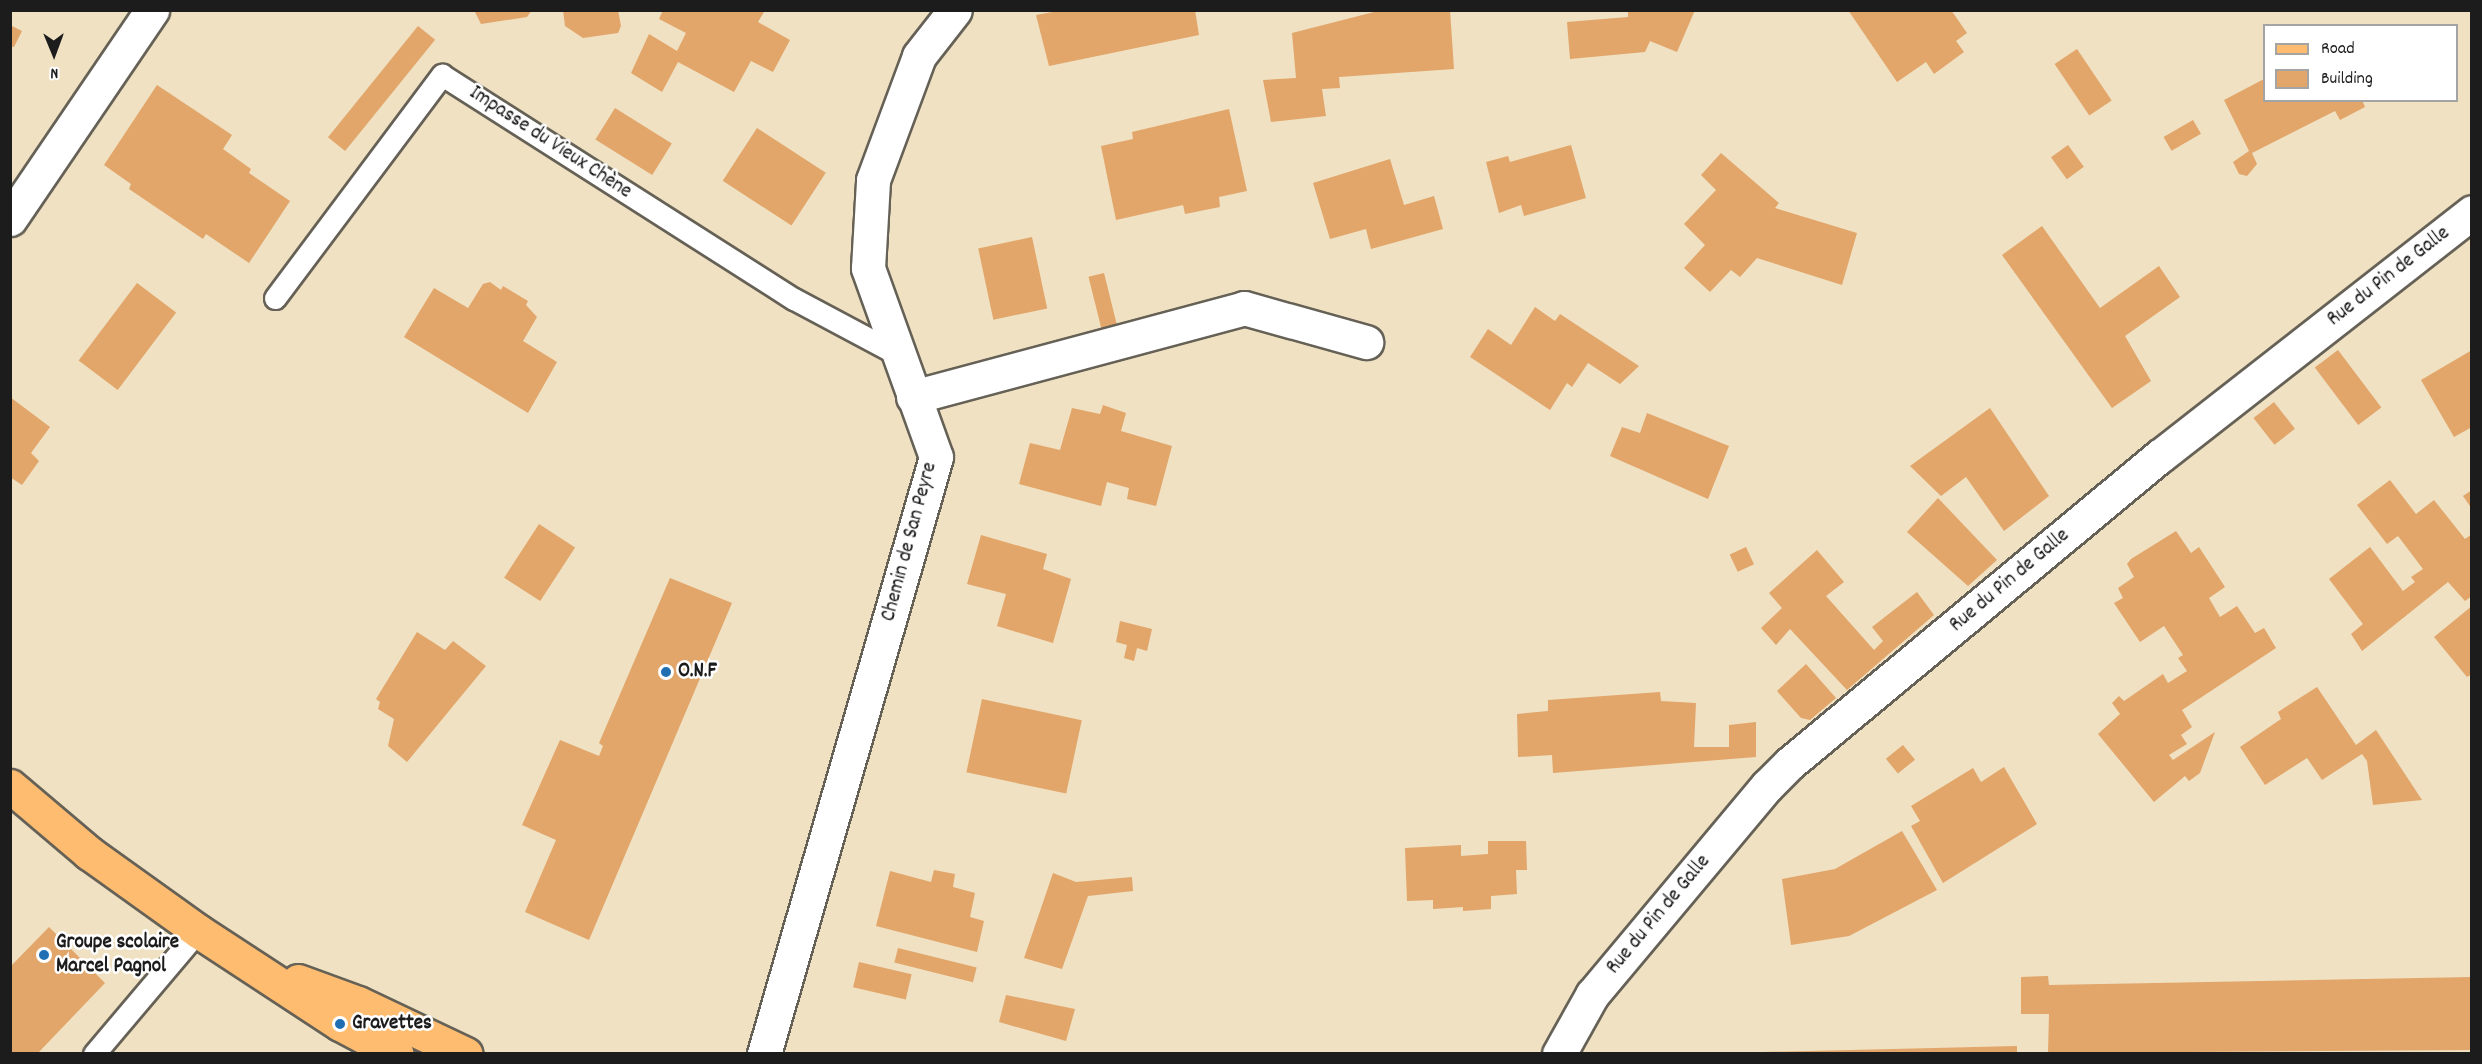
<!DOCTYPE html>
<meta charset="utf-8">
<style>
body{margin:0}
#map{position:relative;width:2482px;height:1064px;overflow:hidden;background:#efe1c2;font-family:Dekko,sans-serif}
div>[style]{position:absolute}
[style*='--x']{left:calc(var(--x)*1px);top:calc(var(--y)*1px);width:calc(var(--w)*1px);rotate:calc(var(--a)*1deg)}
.building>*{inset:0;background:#e2a56a;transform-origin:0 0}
.roads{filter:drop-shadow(2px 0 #666156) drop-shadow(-2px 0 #666156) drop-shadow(0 2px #666156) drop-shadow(0 -2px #666156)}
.lane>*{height:21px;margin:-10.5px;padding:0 10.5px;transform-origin:10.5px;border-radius:10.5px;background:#fff}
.street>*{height:33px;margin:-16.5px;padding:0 16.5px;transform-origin:16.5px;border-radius:16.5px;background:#fff}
.primary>*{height:33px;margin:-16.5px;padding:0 16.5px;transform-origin:16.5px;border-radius:16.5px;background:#febc70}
.dots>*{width:16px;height:16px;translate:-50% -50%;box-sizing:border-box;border:3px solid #fff;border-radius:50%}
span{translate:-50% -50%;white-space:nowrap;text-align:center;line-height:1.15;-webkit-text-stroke:5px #fff;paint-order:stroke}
.street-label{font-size:21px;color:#1c1c1c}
.poi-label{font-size:21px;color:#1c1c1c;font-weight:700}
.left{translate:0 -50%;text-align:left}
.frame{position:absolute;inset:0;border:12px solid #1c1c1c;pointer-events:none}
.legend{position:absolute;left:2263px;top:24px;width:195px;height:78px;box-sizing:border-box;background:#fff;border:2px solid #a4a4a4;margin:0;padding:8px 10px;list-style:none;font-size:18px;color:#1c1c1c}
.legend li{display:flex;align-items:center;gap:12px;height:30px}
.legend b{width:30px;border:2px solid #a4a4a4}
.north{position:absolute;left:24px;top:24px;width:60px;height:60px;-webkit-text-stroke:4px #fff;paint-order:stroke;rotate:179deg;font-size:16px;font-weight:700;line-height:24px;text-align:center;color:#1c1c1c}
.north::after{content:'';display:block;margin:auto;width:21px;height:27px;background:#1c1c1c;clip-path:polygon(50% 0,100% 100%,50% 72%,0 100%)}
</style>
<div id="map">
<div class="building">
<div style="clip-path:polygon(474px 10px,532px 10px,527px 17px,481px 24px)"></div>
<div style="clip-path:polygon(563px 10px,618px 10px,621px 26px,618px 33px,583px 38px,565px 26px)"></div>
<div style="clip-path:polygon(663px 10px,761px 10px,764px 12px,758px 22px,790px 40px,773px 72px,751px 61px,734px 92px,678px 62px,662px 92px,631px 73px,649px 34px,677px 51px,686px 33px,659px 19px)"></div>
<div style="clip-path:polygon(1063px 10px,1195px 10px,1199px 35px,1049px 66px,1036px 15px)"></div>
<div style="clip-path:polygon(1382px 10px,1450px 10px,1454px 69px,1339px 77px,1340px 88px,1322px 89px,1326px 116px,1271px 122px,1263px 80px,1296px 78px,1292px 33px)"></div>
<div style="clip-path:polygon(1628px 10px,1695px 10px,1677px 52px,1650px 41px,1645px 52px,1570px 59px,1567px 22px,1628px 17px)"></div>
<div style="clip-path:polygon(1848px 10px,1951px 10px,1967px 33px,1956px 41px,1964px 52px,1934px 74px,1926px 62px,1897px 82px)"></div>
<div style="clip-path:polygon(12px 26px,22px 31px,14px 47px,10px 46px)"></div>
<div style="left:418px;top:26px;width:22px;height:143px;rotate:39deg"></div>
<div style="left:2077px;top:49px;width:62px;height:27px;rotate:56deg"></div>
<div style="clip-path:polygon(2264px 79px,2264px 100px,2362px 100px,2365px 107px,2340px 120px,2335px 111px,2252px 153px,2257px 164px,2247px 176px,2239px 174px,2233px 162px,2249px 151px,2224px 100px)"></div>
<div style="clip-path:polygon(157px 85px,232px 135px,223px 149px,251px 169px,249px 173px,290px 201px,249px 263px,206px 234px,203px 239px,129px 189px,131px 184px,104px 165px)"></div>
<div style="left:615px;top:108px;width:67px;height:37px;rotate:32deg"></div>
<div style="clip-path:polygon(1229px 109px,1247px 191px,1219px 197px,1220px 207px,1185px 214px,1183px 205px,1116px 220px,1101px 146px,1133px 139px,1132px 132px)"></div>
<div style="left:2193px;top:120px;width:16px;height:34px;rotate:60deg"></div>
<div style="left:757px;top:128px;width:82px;height:63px;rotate:33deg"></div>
<div style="clip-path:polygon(1571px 145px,1586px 198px,1524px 216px,1521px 205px,1499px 213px,1486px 162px,1508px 156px,1510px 162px)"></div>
<div style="left:2068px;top:145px;width:27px;height:21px;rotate:54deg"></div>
<div style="clip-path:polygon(1721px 153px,1779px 203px,1775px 208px,1857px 233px,1842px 285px,1757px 258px,1740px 277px,1731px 270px,1710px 292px,1684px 268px,1705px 245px,1684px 224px,1716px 190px,1701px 175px)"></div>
<div style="clip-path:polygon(1390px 159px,1404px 205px,1434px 196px,1443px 229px,1371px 249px,1366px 229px,1330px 239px,1313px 183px)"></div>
<div style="clip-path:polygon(2042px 226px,2100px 308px,2159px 266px,2180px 297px,2125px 336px,2151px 381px,2112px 408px,2002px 255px)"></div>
<div style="left:1032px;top:237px;width:73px;height:55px;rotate:78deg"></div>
<div style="left:1104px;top:273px;width:53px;height:16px;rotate:76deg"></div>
<div style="clip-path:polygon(490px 282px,501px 290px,503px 286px,528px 301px,526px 305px,537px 317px,523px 341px,557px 362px,528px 413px,404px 337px,434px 288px,468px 308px,483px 284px)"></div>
<div style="left:137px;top:283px;width:49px;height:97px;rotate:37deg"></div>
<div style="clip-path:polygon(1535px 307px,1555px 321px,1560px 314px,1639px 366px,1620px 384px,1588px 363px,1572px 387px,1567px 383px,1550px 410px,1470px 357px,1488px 329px,1511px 345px)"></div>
<div style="left:2338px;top:350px;width:72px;height:29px;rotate:53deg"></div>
<div style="clip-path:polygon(2472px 350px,2472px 427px,2454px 437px,2421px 380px)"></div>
<div style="clip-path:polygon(10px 397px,50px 427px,31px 453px,39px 461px,22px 485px,10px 477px)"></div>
<div style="left:2274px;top:402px;width:34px;height:26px;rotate:52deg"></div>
<div style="clip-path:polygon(1103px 405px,1126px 413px,1121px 431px,1172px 446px,1156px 506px,1127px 499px,1129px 488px,1107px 482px,1101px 506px,1019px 484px,1030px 443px,1060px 450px,1072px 408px,1100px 414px)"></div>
<div style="clip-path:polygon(1990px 408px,2049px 496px,2004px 531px,1966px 477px,1941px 496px,1910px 466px)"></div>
<div style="clip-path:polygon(1647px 413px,1729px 446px,1708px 499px,1610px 456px,1622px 427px,1640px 433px)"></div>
<div style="clip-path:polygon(2390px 480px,2416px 514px,2434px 500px,2465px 539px,2472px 534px,2472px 596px,2465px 601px,2448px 582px,2362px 651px,2351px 634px,2363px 624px,2329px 579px,2370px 547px,2403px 591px,2415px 582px,2411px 577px,2423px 569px,2398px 536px,2387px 544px,2357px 505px)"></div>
<div style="clip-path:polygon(2472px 490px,2472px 509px,2463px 496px)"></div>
<div style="clip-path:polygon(1938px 498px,1997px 560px,1968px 586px,1907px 532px)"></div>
<div style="left:539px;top:524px;width:43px;height:64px;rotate:33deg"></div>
<div style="clip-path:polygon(2176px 531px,2191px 553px,2199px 547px,2225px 587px,2209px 598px,2220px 617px,2237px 606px,2255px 633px,2264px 628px,2276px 648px,2182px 710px,2192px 727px,2181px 735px,2187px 744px,2169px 755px,2173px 760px,2215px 732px,2200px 773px,2189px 781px,2185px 776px,2154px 802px,2098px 734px,2120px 714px,2112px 703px,2119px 696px,2124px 701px,2163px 674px,2168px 683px,2187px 671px,2178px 658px,2183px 655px,2164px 626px,2140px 642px,2114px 603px,2123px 598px,2118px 588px,2134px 577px,2127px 564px,2131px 559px)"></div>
<div style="clip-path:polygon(981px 535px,1047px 554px,1043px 569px,1071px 579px,1053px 643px,997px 626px,1006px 594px,967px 584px)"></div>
<div style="left:1746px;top:547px;width:19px;height:18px;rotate:65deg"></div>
<div style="clip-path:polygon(1817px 550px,1844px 582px,1826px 596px,1874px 650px,1883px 641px,1872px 627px,1917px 592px,1934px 615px,1847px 690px,1790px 629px,1776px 645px,1761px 628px,1782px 608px,1769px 593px)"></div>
<div style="clip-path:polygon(670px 578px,732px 603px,589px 940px,525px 912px,556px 840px,522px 825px,560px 740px,599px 756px,603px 746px,599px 743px)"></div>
<div style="clip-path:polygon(2472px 606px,2472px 674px,2467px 677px,2434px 637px)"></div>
<div style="clip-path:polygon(1120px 621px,1152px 629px,1147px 651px,1137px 648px,1134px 661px,1124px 658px,1127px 645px,1116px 642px)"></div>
<div style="clip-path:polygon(417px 632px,445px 650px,453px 641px,486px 666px,407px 762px,388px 746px,394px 719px,378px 709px,380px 702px,376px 699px)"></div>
<div style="clip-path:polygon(1806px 664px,1836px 698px,1810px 720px,1801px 718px,1777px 691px)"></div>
<div style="clip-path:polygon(2317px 687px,2356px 745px,2376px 730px,2422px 800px,2373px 805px,2367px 761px,2362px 754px,2322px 780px,2307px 758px,2265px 785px,2240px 747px,2281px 719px,2278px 712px)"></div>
<div style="clip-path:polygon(1660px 692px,1661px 701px,1696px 703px,1694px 747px,1729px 747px,1729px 725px,1756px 722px,1756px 757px,1553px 773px,1552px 755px,1518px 757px,1517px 714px,1548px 711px,1548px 700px)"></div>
<div style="left:982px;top:699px;width:102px;height:75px;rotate:12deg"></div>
<div style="left:1903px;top:745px;width:19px;height:22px;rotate:51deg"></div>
<div style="clip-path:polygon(2004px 767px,2037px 824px,1943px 883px,1911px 826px,1920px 821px,1911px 806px,1973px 768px,1981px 782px)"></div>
<div style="clip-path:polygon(1902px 831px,1937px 890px,1849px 936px,1791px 945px,1782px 879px,1835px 869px)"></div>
<div style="clip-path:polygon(1488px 841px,1526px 841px,1527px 870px,1516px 870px,1517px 894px,1491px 896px,1491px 909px,1463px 911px,1463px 907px,1433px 909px,1433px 900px,1407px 901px,1405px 848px,1461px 845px,1461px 856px,1488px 854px)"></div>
<div style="clip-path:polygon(934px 870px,955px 874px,953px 887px,975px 893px,970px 917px,984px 921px,977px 952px,876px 926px,890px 871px,931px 882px)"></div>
<div style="clip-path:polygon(1053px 873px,1076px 882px,1132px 877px,1133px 891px,1088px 896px,1062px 969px,1024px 958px)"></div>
<div style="clip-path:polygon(49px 927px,105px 983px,38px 1053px,10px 1053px,10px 967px)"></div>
<div style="left:898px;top:948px;width:81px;height:15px;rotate:14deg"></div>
<div style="left:859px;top:962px;width:54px;height:26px;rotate:13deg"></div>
<div style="clip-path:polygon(2048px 976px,2049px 985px,2472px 977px,2472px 1050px,2048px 1053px,2049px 1014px,2021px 1014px,2021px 977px)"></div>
<div style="clip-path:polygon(1006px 995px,1075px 1009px,1066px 1041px,999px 1022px)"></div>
<div style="clip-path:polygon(2017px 1046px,2017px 1053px,1763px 1053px,1763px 1052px)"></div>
</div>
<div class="roads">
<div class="lane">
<div style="--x:275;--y:298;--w:279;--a:-53.2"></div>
<div style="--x:442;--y:75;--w:417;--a:32.5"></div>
<div style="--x:794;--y:299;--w:117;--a:28.1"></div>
<div style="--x:94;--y:1054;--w:161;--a:-49.8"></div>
</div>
<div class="street">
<div style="--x:10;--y:219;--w:253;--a:-55.8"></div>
<div style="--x:913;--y:397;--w:343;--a:-15"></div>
<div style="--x:1244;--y:308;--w:127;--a:15.6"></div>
<div style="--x:764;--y:1054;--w:621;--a:-73.93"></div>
<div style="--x:936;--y:457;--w:201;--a:-109.8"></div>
<div style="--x:868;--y:268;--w:88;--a:-86.7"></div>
<div style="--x:873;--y:180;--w:132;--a:-69.6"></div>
<div style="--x:919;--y:56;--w:58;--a:-52"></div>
<div style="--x:1559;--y:1054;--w:68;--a:-60.8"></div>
<div style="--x:1592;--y:995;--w:273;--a:-50.1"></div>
<div style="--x:1767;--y:786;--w:33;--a:-45"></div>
<div style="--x:1790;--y:763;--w:481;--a:-39.7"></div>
<div style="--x:2160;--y:456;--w:396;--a:-38"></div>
</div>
<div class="primary">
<div style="--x:10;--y:786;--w:104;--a:40.3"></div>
<div style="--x:89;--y:853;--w:134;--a:35.6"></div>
<div style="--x:198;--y:931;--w:170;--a:33.2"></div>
<div style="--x:340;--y:1024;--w:64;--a:27.8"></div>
<div style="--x:298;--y:981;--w:64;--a:20.1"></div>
<div style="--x:358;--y:1003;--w:119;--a:25.3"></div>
</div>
</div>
<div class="dots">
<div style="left:666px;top:672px;background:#1f6fb2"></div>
<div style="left:44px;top:955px;background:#1f6fb2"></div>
<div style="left:340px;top:1024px;background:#1f6fb2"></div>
</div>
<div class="street-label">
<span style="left:550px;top:143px;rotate:33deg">Impasse du Vieux Chène</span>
<span style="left:2389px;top:277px;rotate:-38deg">Rue du Pin de Galle</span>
<span style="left:910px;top:542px;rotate:-75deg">Chemin de San Peyre</span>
<span style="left:2010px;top:581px;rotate:-40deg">Rue du Pin de Galle</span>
<span style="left:1659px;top:915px;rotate:-50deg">Rue du Pin de Galle</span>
</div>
<div class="poi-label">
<span class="left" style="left:678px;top:672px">O.N.F</span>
<span class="left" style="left:56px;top:955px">Groupe scolaire<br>Marcel Pagnol</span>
<span class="left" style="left:352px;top:1024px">Gravettes</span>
</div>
<div class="frame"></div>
<ul class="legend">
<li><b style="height:8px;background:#febc70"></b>Road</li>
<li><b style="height:16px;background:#e2a56a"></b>Building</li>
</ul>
<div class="north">N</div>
</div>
